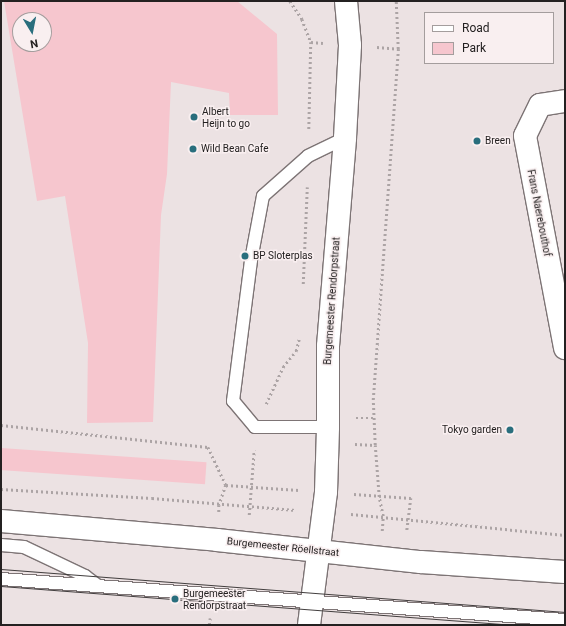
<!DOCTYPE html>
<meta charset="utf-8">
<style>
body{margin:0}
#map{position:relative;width:566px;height:626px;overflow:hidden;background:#ece2e3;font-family:Roboto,sans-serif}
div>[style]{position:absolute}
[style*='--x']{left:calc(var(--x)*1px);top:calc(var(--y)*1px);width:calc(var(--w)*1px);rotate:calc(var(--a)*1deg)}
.green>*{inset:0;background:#f6c6ce;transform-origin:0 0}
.path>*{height:2.5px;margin-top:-1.25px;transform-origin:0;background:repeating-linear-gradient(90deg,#aca4a5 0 2px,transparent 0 5px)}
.roads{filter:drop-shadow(1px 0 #7d7475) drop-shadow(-1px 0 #7d7475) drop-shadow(0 1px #7d7475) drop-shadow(0 -1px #7d7475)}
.lane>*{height:12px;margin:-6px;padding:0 6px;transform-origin:6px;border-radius:6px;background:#fff}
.street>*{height:22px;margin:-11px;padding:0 11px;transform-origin:11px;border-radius:11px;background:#fff}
.secondary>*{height:22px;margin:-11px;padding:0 11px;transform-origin:11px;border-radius:11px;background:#fff}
.tram>*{height:1px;margin:-0.5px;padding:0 0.5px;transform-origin:0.5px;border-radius:0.5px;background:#423e3e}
.dots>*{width:11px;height:11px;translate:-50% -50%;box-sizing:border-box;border:2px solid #f9eff0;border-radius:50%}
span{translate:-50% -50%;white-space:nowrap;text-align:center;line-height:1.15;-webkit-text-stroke:3px #f9eff0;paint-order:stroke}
.poi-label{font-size:10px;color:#242121}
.left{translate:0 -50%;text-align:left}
.right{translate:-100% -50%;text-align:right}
.street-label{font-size:10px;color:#242121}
.frame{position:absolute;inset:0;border:2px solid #242121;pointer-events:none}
.legend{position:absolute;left:424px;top:12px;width:130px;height:52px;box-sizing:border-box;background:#f9eff0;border:1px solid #a49d9d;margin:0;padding:5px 7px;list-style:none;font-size:12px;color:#242121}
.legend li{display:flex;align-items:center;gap:8px;height:20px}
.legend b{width:20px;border:1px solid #a49d9d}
.north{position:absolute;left:12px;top:12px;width:40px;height:40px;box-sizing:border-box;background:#f9eff0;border:1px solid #a49d9d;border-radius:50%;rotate:170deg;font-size:11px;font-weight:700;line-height:16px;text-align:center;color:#242121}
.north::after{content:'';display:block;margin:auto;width:14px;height:18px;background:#296e7d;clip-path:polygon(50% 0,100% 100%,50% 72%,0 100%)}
</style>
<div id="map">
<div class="green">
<div style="clip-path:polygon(evenodd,4px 1px,237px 1px,277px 34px,278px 115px,230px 115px,229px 93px,171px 82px,167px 174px,161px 215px,153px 422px,87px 423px,88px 343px,65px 196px,37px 201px,4px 1px,20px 20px,44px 20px,44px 44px,20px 44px,20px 20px)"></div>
<div style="left:1px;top:448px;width:206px;height:22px;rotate:4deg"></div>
</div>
<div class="path">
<div style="--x:290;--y:1;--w:22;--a:56"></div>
<div style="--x:302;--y:19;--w:25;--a:69"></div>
<div style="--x:311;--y:42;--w:88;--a:91.3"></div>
<div style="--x:311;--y:42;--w:12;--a:5"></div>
<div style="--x:377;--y:47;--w:21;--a:5"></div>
<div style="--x:303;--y:284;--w:97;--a:-87.6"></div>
<div style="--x:266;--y:404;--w:41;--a:-65.3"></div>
<div style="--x:283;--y:367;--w:21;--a:-51"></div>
<div style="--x:296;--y:351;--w:12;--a:-76"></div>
<div style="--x:356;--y:418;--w:18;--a:0"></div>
<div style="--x:1;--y:425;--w:208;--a:6.1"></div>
<div style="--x:208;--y:447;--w:42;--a:64.7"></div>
<div style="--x:226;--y:485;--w:21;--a:109"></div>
<div style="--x:219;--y:505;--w:8;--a:90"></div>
<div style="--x:355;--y:444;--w:20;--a:3"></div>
<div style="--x:226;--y:485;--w:73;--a:3.9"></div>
<div style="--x:1;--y:489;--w:151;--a:3.4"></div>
<div style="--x:152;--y:498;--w:144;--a:4.8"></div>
<div style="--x:354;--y:494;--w:57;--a:4"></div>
<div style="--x:411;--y:498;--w:34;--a:97"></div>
<div style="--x:351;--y:514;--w:215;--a:5.6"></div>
<div style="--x:249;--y:515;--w:65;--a:-85.6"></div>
<div style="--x:382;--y:531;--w:15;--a:-86"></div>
<div style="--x:383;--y:516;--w:19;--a:-102"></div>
<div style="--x:379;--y:497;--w:52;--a:-94.4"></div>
<div style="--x:375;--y:445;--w:45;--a:-92.5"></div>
<div style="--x:373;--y:400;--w:352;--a:-85.9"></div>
<div style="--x:398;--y:49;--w:48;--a:-92.4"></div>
<div style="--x:209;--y:625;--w:7;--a:-82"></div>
</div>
<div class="roads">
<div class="lane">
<div style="--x:328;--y:427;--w:73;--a:180"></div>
<div style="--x:255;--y:427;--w:34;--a:-130"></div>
<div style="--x:233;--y:401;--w:142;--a:-82.7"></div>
<div style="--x:251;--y:260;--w:65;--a:-79.4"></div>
<div style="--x:263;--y:196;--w:60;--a:-41.6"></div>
<div style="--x:308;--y:156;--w:41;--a:-25.9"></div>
<div style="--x:1;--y:545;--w:23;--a:5"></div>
<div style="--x:24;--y:547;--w:68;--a:25.4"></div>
<div style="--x:85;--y:576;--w:15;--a:37"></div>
<div style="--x:1;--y:579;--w:565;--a:4.16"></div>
</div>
<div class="street">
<div style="--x:565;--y:101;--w:25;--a:171"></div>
<div style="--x:540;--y:105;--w:34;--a:116"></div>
<div style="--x:525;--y:136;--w:216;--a:79.3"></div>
</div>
<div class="secondary">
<div style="--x:1;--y:521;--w:217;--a:5"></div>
<div style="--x:217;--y:540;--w:205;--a:6.2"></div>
<div style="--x:421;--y:562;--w:144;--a:4"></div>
<div style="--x:309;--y:625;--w:134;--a:-82.7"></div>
<div style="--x:326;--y:492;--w:65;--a:-88.2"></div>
<div style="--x:328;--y:427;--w:81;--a:-90"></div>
<div style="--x:328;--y:346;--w:209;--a:-85.3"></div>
<div style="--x:345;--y:138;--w:93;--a:-86.9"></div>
<div style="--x:350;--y:45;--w:44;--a:-95.2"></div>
</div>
</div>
<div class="tram">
<div style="--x:1;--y:569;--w:566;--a:4.36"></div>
<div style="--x:1;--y:586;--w:516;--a:4.33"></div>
</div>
<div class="dots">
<div style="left:194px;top:117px;background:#296e7d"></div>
<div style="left:477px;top:141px;background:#296e7d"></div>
<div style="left:193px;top:149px;background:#296e7d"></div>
<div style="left:245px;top:256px;background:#296e7d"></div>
<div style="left:510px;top:430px;background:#296e7d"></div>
<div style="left:175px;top:599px;background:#296e7d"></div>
</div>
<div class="poi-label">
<span class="left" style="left:202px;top:117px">Albert<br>Heijn to go</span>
<span class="left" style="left:485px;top:141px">Breen</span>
<span class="left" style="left:201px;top:149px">Wild Bean Cafe</span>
<span class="left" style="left:253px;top:256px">BP Sloterplas</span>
<span class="right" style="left:502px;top:430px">Tokyo garden</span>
<span class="left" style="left:183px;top:599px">Burgemeester<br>Rendorpstraat</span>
</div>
<div class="street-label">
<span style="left:539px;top:213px;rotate:79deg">Frans Naerebouthof</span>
<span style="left:332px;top:301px;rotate:-86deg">Burgemeester Rendorpstraat</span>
<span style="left:283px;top:547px;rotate:6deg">Burgemeester Röellstraat</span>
</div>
<div class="frame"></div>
<ul class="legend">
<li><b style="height:5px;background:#fff"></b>Road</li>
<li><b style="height:11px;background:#f6c6ce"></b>Park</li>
</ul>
<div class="north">N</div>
</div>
